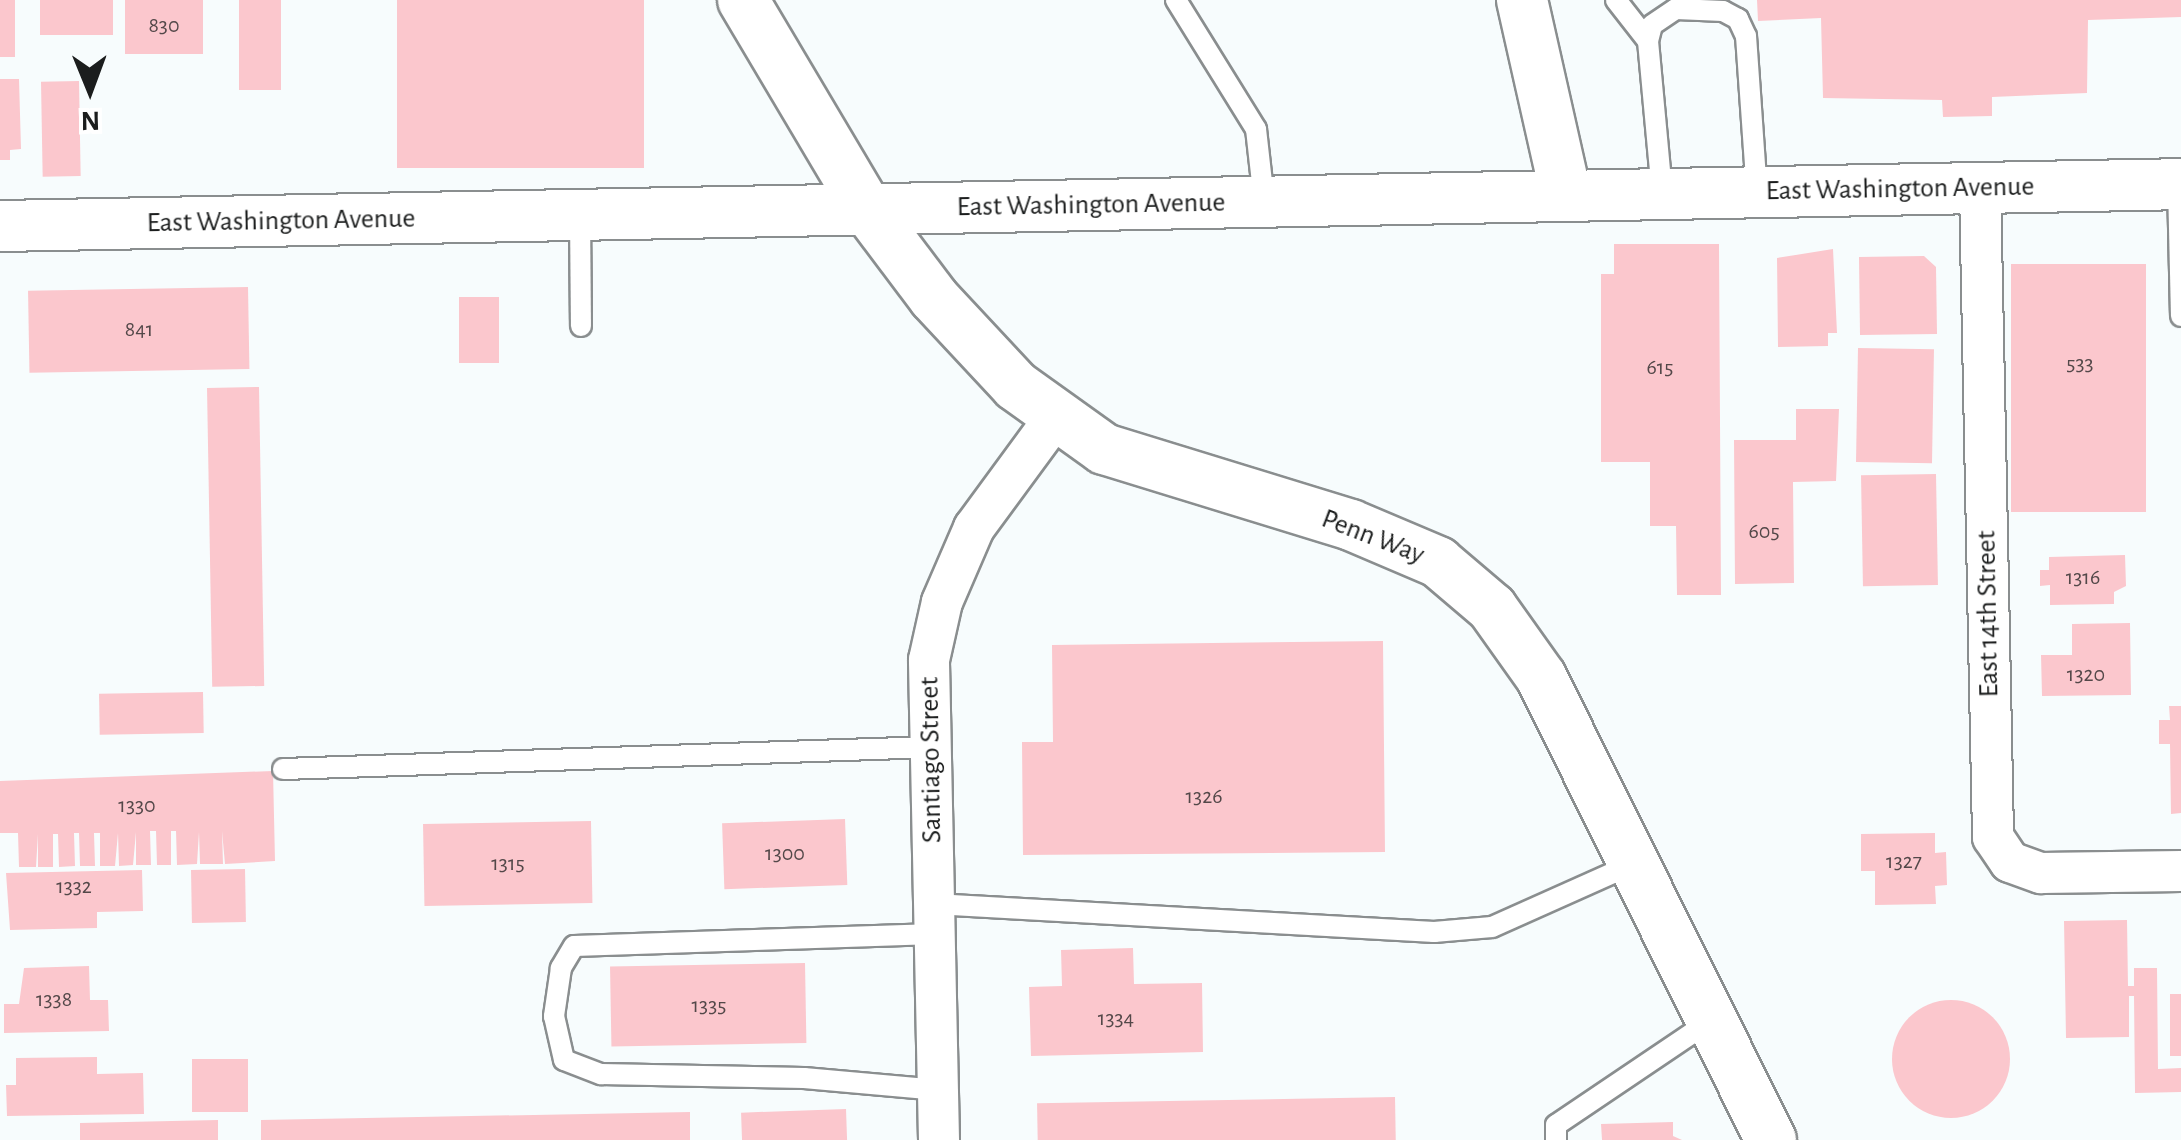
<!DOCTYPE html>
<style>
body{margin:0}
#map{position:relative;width:2181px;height:1140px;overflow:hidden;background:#f7fcfd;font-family:"Alegreya Sans",sans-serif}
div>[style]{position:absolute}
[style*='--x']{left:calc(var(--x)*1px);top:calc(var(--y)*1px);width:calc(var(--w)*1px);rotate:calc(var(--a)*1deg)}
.building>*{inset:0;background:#fbc7cd;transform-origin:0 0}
.round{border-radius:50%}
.roads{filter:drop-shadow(2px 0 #8a8e8f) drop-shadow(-2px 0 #8a8e8f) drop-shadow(0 2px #8a8e8f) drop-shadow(0 -2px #8a8e8f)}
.service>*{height:20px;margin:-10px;padding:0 10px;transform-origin:10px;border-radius:10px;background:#fff}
.minor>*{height:40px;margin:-20px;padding:0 20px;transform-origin:20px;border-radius:20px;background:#fff}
.tertiary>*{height:50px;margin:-25px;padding:0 25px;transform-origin:25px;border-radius:25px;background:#fff}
span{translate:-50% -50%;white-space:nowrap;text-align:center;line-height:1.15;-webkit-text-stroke:8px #fff;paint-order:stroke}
.number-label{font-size:22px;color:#534849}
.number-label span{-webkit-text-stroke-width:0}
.street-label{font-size:28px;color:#1b1d1d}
.north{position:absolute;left:40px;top:40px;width:100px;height:100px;-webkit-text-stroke:8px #fff;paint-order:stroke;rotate:179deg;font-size:28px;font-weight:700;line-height:40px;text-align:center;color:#1b1d1d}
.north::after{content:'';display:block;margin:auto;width:35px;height:45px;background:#1b1d1d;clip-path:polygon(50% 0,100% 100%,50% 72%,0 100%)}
</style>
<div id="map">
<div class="building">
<div style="left:0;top:0;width:15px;height:57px"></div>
<div style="left:40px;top:0;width:73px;height:35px"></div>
<div style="left:125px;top:0;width:78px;height:54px"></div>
<div style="left:239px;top:0;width:42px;height:90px"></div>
<div style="left:397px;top:0;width:247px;height:168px"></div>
<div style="clip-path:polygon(1757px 0,2181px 0,2181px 17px,2088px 20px,2087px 93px,1992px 97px,1992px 116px,1943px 117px,1942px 100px,1823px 98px,1821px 18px,1758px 21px)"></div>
<div style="clip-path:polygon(0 79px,19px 79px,21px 149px,10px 150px,10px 160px,0 160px)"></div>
<div style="left:79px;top:81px;width:95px;height:38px;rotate:89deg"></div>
<div style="clip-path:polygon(1614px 244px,1719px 244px,1721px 595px,1677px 595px,1676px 526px,1650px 526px,1650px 462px,1601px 462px,1601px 274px,1614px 274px)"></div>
<div style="clip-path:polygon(1833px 249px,1837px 333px,1828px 333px,1828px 346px,1778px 347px,1777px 258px)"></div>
<div style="clip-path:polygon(1924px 256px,1936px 267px,1937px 334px,1860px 335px,1859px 257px)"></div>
<div style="left:2146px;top:264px;width:248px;height:135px;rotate:90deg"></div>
<div style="left:248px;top:287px;width:82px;height:220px;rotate:89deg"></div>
<div style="left:459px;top:297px;width:40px;height:66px"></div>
<div style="left:1858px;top:348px;width:76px;height:114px;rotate:1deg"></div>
<div style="left:259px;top:387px;width:299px;height:52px;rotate:89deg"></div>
<div style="clip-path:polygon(1796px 409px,1839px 409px,1836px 481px,1793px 482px,1794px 583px,1735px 584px,1734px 440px,1796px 440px)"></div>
<div style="left:1936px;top:474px;width:111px;height:75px;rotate:89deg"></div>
<div style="clip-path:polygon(2125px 555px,2126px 586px,2114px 592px,2114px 604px,2050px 605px,2050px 585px,2040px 586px,2040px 570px,2049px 570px,2049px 557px)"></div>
<div style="clip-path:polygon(2130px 623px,2131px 695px,2042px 696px,2041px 655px,2072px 655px,2072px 624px)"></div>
<div style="clip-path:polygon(1383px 641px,1385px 852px,1023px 855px,1022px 742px,1053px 742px,1052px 645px)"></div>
<div style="left:203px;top:692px;width:41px;height:104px;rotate:89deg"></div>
<div style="clip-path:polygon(2169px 706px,2181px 706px,2181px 813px,2171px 814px,2170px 744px,2159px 744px,2159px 720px,2170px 720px)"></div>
<div style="clip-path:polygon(273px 771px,275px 861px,225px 864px,222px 831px,223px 864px,200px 864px,199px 832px,197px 864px,177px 865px,176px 831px,171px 831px,171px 865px,157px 865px,156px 831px,150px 831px,151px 865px,136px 865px,136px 832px,133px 865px,119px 866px,118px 833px,115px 866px,100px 866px,100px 833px,94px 833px,95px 866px,80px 866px,79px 833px,74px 833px,75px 866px,59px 867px,58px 834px,53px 834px,53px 867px,38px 867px,38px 834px,36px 867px,19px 867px,18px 833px,0 833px,0 781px)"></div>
<div style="left:845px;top:819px;width:66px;height:123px;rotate:88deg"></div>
<div style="left:591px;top:821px;width:82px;height:168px;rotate:89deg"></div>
<div style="clip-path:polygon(1935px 833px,1935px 853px,1946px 852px,1947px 885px,1935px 886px,1936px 904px,1875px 905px,1875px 871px,1861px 871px,1861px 834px)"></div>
<div style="left:245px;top:869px;width:53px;height:54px;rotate:89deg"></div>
<div style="clip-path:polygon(142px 870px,143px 911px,97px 912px,97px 928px,10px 930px,6px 873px)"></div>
<div style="clip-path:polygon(2127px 920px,2128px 986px,2134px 986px,2134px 968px,2157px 968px,2158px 1069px,2181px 1068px,2181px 1092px,2135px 1093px,2134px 996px,2129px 996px,2129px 1037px,2066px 1038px,2064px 921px)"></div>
<div style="clip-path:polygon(1133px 948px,1134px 984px,1202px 983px,1203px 1052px,1031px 1056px,1029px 987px,1062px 986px,1061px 950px)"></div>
<div style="left:805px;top:963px;width:80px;height:195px;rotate:89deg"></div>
<div style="clip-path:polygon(89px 966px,90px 1000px,108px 1000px,109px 1031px,4px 1033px,4px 1004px,19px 1004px,24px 968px)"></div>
<div style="left:2170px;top:994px;width:11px;height:62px"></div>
<div class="round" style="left:1892px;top:1000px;width:118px;height:118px"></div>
<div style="clip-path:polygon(97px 1057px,97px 1074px,143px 1073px,144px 1114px,7px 1116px,6px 1085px,16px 1085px,16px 1058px)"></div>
<div style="left:248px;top:1059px;width:53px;height:56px;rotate:90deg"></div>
<div style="left:1395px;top:1097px;width:43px;height:358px;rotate:89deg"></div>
<div style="left:846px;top:1109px;width:31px;height:105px;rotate:88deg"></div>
<div style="clip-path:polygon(690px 1112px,690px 1140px,261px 1140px,261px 1120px)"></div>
<div style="clip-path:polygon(218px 1120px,218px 1140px,80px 1140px,80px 1123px)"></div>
<div style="clip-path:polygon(1673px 1122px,1673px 1136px,1682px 1140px,1602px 1140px,1601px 1124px)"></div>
</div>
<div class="roads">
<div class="service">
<div style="--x:1176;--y:0;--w:152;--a:58.2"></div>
<div style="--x:1256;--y:129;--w:71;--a:83.6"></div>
<div style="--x:1616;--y:0;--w:52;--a:52"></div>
<div style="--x:2178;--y:184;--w:132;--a:88.7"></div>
<div style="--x:1662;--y:192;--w:152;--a:-95.3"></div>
<div style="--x:1648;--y:41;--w:16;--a:-76"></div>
<div style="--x:1652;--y:25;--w:29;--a:-34"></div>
<div style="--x:1676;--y:9;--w:47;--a:2.4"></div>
<div style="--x:1723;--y:11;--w:17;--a:28"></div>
<div style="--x:1738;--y:19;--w:19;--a:65"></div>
<div style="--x:1746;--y:36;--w:156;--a:86"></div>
<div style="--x:580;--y:215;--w:111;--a:89.5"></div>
<div style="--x:283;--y:769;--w:648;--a:-1.94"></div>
<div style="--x:934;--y:904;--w:501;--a:3.21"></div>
<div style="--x:1434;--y:932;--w:58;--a:-4.9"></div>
<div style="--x:1492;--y:927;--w:154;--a:-24.1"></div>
<div style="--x:935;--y:934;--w:361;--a:178.1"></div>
<div style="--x:574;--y:946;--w:26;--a:121"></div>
<div style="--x:561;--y:968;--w:49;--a:98.3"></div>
<div style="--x:554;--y:1016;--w:45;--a:77.2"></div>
<div style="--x:564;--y:1060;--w:40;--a:21"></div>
<div style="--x:601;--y:1074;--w:203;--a:1.1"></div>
<div style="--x:804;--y:1078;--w:135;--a:5.1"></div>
<div style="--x:1556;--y:1140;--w:15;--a:-90"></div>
<div style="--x:1556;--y:1125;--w:186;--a:-34"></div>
</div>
<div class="minor">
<div style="--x:1980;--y:188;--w:649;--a:88.85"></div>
<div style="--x:1993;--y:837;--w:30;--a:56"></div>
<div style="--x:2010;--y:862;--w:33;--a:20"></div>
<div style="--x:2041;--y:873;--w:140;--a:-0.8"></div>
<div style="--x:939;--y:1140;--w:480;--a:-91.2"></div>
<div style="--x:929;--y:660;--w:59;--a:-77.4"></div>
<div style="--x:942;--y:602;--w:81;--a:-66.6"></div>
<div style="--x:974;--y:528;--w:140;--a:-53.7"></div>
</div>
<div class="tertiary">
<div style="--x:743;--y:0;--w:243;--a:59.3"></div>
<div style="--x:867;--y:209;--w:111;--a:53"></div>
<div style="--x:934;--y:298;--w:120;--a:47"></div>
<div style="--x:1016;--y:386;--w:108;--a:35.6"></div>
<div style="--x:1104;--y:449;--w:258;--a:17.1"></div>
<div style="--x:1351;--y:525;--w:95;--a:23"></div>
<div style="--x:1438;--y:562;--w:71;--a:40.4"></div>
<div style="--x:1492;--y:608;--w:85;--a:54.6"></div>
<div style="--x:1541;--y:677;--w:517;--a:63.58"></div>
<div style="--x:1522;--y:0;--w:201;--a:77.3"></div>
<div style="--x:0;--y:226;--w:2181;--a:-1.1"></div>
</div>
</div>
<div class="number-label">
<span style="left:164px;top:26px">830</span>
<span style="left:139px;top:330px">841</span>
<span style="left:2080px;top:364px">533</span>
<span style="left:1660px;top:368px">615</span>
<span style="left:1764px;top:532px">605</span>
<span style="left:2083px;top:578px">1316</span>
<span style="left:2086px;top:675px">1320</span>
<span style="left:1204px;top:797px">1326</span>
<span style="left:137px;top:806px">1330</span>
<span style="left:785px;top:854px">1300</span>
<span style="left:1904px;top:862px">1327</span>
<span style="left:508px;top:864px">1315</span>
<span style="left:74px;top:887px">1332</span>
<span style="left:54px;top:1000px">1338</span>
<span style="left:709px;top:1006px">1335</span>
<span style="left:1116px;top:1019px">1334</span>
</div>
<div class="street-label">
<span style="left:1900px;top:189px;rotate:-1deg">East Washington Avenue</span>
<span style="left:1091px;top:205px;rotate:-1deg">East Washington Avenue</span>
<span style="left:281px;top:221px;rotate:-1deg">East Washington Avenue</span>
<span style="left:1373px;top:537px;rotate:21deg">Penn Way</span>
<span style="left:1988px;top:614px;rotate:-91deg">East 14th Street</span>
<span style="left:931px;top:760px;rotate:-91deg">Santiago Street</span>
</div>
<div class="north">N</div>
</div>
